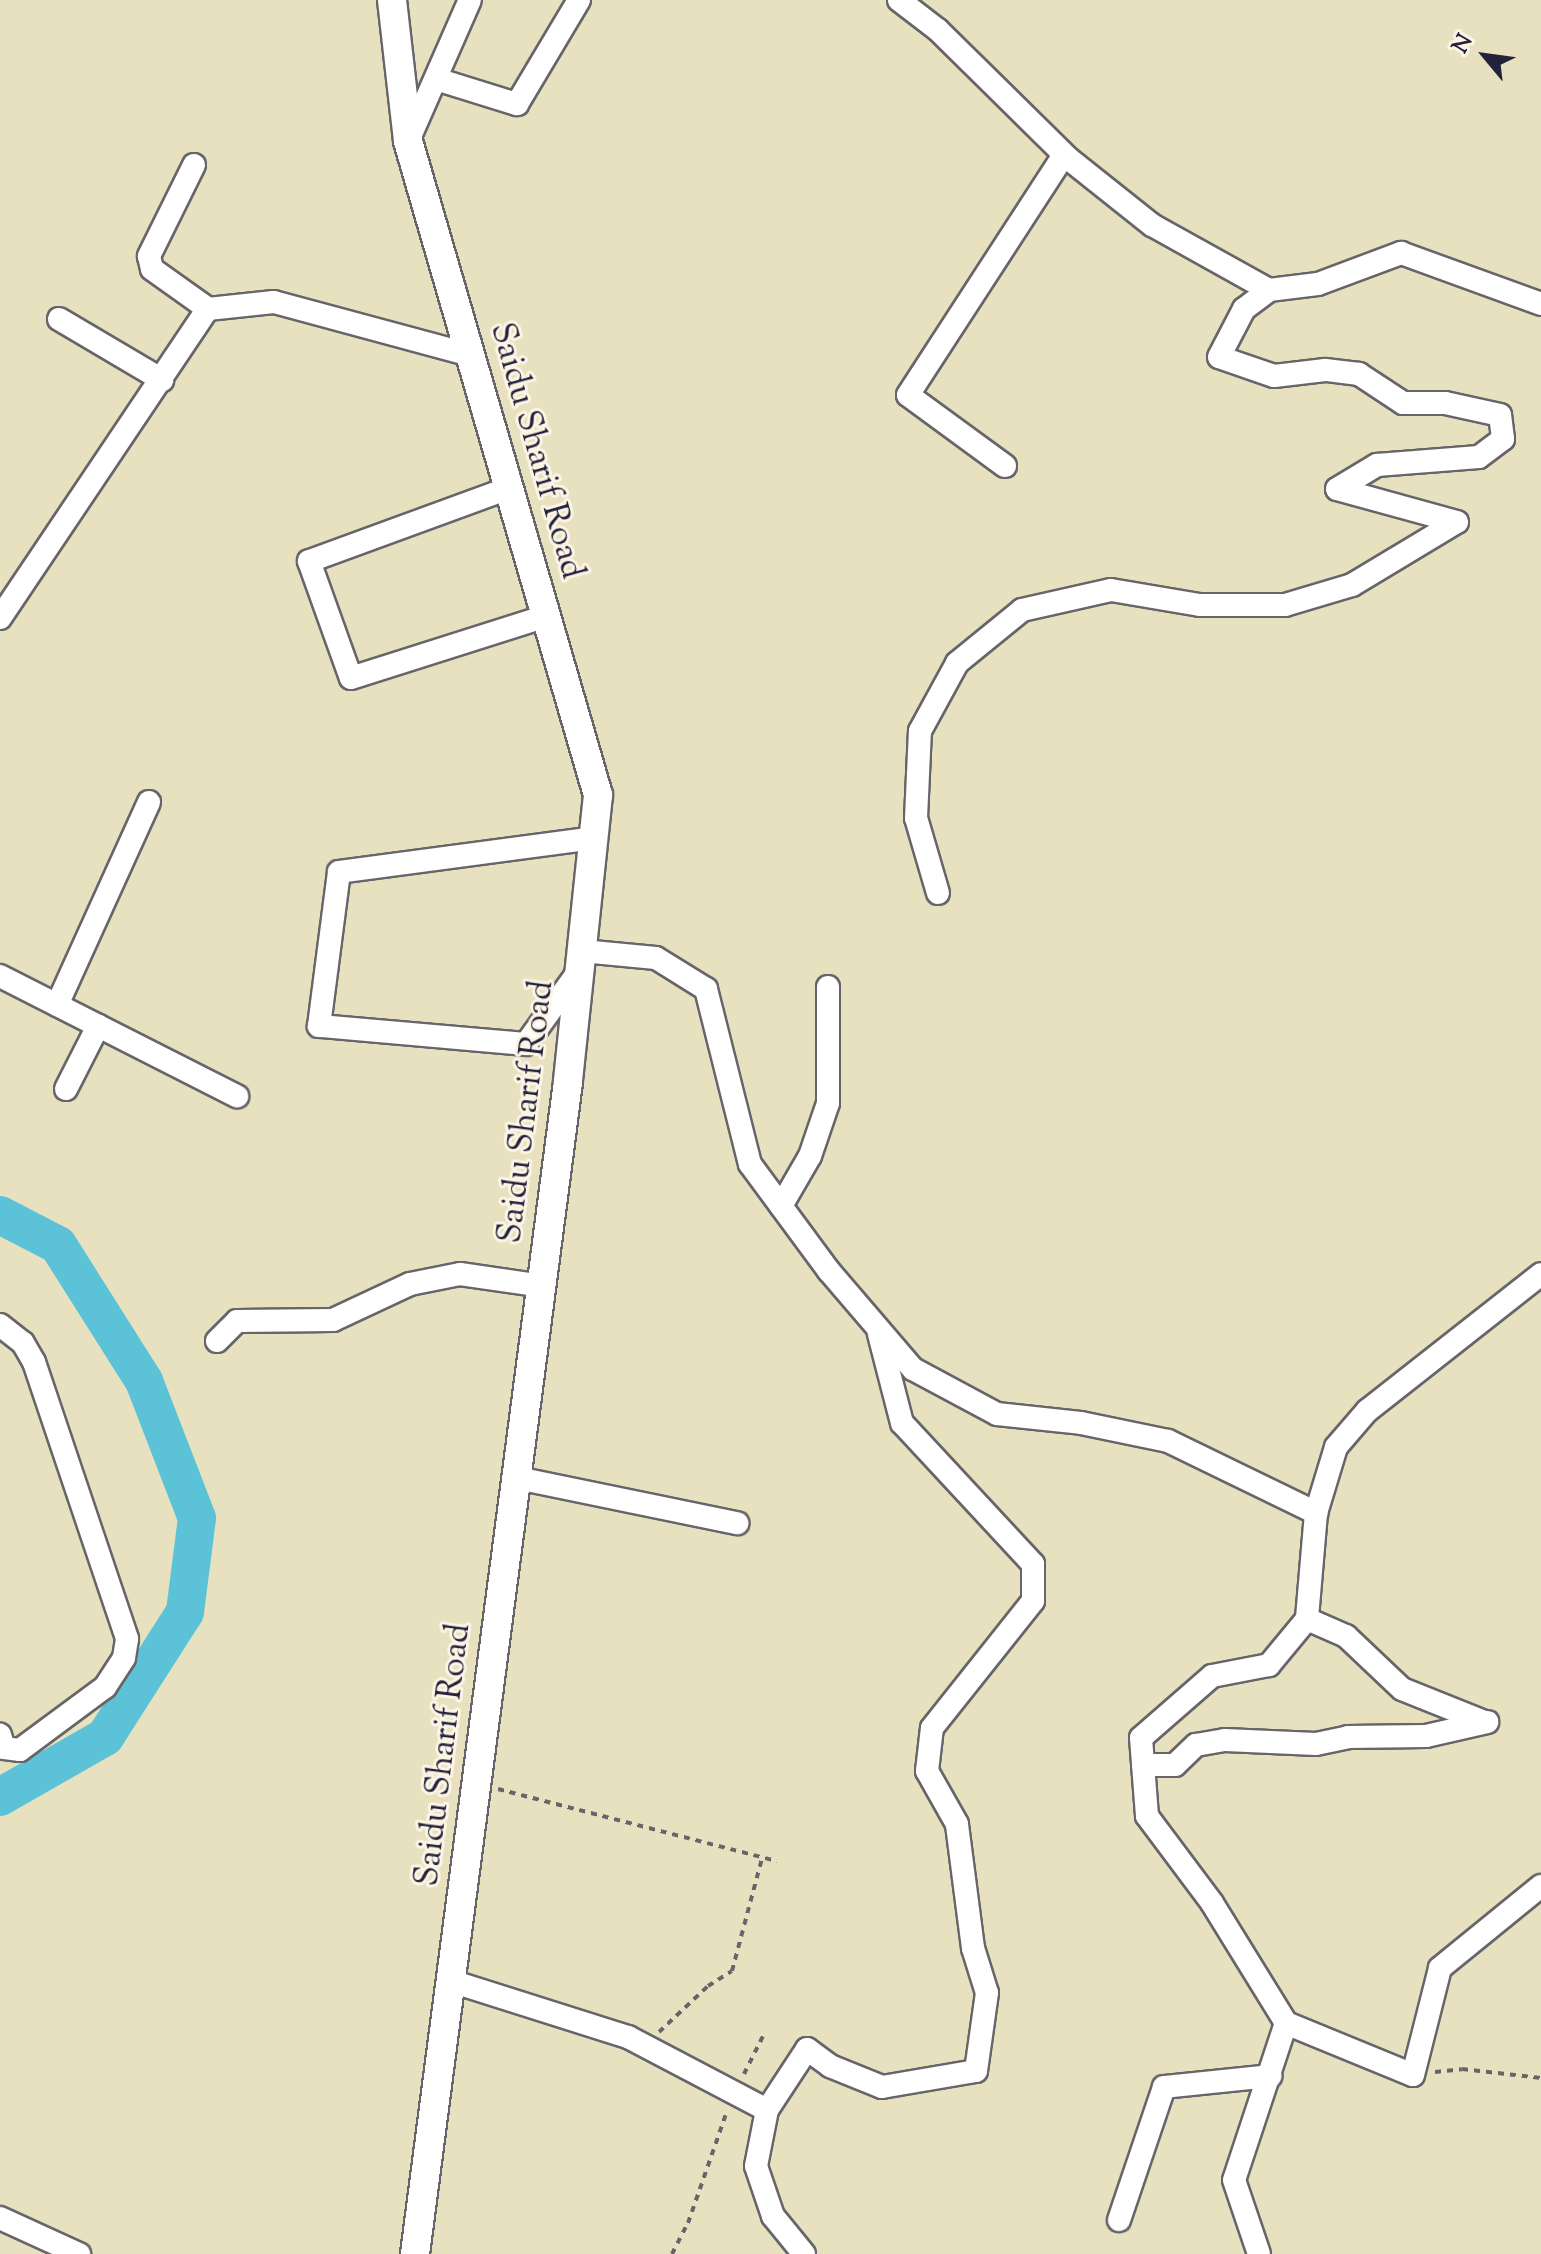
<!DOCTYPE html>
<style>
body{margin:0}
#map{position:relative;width:1541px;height:2254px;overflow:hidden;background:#e8e1bf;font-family:"Sorts Mill Goudy",serif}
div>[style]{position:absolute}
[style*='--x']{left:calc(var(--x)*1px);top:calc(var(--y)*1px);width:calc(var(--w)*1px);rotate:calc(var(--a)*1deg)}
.river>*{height:38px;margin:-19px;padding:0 19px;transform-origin:19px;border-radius:19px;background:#5bc2d8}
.path>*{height:4px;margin-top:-2px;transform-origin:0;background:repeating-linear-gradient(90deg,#676569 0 6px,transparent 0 12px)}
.roads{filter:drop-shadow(2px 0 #676569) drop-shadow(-2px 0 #676569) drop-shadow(0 2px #676569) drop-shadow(0 -2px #676569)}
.minor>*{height:22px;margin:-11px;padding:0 11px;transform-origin:11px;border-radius:11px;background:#fff}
.major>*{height:28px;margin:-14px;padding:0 14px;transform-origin:14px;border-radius:14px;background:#fff}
span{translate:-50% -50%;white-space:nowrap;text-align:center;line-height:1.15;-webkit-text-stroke:6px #fcf5e5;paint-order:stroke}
.street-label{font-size:34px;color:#22223b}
.north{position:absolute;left:1445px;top:16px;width:80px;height:80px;-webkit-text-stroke:6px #fcf5e5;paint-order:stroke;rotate:299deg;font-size:22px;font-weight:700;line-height:32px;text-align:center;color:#22223b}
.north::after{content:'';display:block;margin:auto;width:28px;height:36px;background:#22223b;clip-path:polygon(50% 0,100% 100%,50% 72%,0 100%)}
</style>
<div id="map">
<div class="river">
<div style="--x:0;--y:1215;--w:65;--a:27.3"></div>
<div style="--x:58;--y:1245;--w:161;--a:57.7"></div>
<div style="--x:144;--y:1381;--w:147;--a:68.9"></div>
<div style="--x:197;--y:1518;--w:95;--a:97.3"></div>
<div style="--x:185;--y:1612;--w:148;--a:122.6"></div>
<div style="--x:105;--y:1737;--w:121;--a:150.3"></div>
</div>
<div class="path">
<div style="--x:498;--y:1789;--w:288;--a:14.5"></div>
<div style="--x:659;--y:2032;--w:67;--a:-43.2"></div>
<div style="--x:708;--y:1986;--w:28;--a:-32"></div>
<div style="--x:732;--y:1971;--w:117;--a:-75.1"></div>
<div style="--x:1435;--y:2072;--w:27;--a:-6"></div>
<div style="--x:1462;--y:2069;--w:80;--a:6.5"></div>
<div style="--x:744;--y:2074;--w:47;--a:-63.4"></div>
<div style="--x:672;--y:2254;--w:35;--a:-63"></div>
<div style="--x:688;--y:2223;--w:119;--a:-70.8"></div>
</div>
<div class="roads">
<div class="minor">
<div style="--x:899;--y:0;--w:49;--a:37.6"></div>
<div style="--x:938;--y:30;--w:184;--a:44.6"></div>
<div style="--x:1069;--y:159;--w:106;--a:38.5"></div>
<div style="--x:1152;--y:225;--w:134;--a:29.1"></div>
<div style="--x:1269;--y:290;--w:49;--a:-7"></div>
<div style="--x:1318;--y:284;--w:89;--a:-20.5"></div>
<div style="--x:1401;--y:253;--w:149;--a:20"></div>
<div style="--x:436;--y:79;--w:85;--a:17.2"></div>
<div style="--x:517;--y:104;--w:121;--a:-59.2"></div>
<div style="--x:408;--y:141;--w:154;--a:-66.3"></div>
<div style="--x:194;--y:165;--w:102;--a:116.3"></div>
<div style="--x:149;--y:256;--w:13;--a:77"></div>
<div style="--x:152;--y:269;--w:69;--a:35.5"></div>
<div style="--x:59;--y:319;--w:120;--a:30.6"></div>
<div style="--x:1005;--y:466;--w:120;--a:-143.8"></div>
<div style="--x:908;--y:395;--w:286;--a:-57"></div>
<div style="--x:509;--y:488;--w:213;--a:159.9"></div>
<div style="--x:309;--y:561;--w:124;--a:70.3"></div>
<div style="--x:351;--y:678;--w:205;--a:-17.6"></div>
<div style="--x:0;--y:618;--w:372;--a:-56.1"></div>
<div style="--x:208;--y:309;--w:66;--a:-6.1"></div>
<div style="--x:274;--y:302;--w:203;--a:15.1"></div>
<div style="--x:938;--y:893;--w:78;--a:-106.3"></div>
<div style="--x:916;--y:818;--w:87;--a:-87.4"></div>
<div style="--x:920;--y:731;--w:77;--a:-61.4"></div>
<div style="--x:957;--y:663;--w:84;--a:-39.2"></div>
<div style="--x:1022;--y:610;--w:91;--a:-12.7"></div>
<div style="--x:1111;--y:590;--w:90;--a:9.6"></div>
<div style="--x:1200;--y:605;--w:85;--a:0"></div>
<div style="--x:1285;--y:605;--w:70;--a:-16.6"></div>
<div style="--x:1352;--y:585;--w:122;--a:-31"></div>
<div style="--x:1457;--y:522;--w:124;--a:-164.6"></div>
<div style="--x:1337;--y:489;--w:47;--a:-31"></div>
<div style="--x:1377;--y:465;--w:102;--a:-4.5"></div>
<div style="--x:1479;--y:457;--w:30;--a:-37"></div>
<div style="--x:1503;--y:439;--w:24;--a:-97"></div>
<div style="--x:1500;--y:415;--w:56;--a:-167.7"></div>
<div style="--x:1445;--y:403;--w:42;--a:180"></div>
<div style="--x:1403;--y:403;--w:53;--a:-146.6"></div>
<div style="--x:1359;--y:374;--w:34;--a:-173"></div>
<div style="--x:1325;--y:370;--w:51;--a:173.3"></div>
<div style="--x:1274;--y:376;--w:58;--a:-160.9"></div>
<div style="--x:1219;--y:357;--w:54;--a:-62.5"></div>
<div style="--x:1244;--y:309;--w:31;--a:-37"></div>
<div style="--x:582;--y:951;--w:74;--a:5.4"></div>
<div style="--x:656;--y:958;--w:59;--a:31.8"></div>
<div style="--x:706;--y:989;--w:180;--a:75.9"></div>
<div style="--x:750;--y:1164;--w:133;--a:53.6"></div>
<div style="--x:829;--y:1271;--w:129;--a:49.4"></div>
<div style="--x:913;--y:1369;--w:95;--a:28.2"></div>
<div style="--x:997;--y:1414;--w:84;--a:6.1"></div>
<div style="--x:1081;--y:1423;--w:89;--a:11.7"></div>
<div style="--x:1168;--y:1441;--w:165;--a:25.9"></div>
<div style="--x:1316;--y:1513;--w:106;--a:94.9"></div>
<div style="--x:1307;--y:1619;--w:60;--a:129.6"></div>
<div style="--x:1269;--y:1665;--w:58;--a:169.1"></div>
<div style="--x:1212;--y:1676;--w:94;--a:138.9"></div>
<div style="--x:1141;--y:1738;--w:78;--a:85.6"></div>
<div style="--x:1147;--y:1816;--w:109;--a:53.2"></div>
<div style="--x:1212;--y:1903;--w:141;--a:58.3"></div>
<div style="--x:1286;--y:2023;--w:165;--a:108.3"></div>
<div style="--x:1234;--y:2180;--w:78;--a:71.3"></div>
<div style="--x:579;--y:971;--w:90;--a:126"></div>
<div style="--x:526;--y:1044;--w:208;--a:-175"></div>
<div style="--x:319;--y:1026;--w:155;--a:-82.6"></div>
<div style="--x:339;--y:872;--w:257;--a:-7.6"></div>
<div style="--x:0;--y:976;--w:266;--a:26.9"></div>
<div style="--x:57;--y:1005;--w:223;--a:-65.6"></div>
<div style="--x:66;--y:1089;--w:71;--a:-63.1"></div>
<div style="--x:781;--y:1206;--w:58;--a:-59.9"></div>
<div style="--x:810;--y:1156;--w:56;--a:-71.2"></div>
<div style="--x:828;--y:1103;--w:116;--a:-90"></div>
<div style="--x:0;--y:1325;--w:29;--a:38"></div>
<div style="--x:23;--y:1343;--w:22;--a:60"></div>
<div style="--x:34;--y:1362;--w:292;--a:71.4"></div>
<div style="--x:127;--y:1639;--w:19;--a:99"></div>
<div style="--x:124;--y:1658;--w:35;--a:123"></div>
<div style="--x:105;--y:1687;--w:106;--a:143.5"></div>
<div style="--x:20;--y:1750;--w:16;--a:-173"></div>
<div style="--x:4;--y:1748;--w:14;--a:-107"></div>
<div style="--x:217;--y:1341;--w:28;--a:-45"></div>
<div style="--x:237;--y:1321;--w:96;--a:-0.6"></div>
<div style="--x:333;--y:1320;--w:85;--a:-25.1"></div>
<div style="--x:410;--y:1284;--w:51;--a:-11.3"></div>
<div style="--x:460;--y:1274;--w:83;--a:8.3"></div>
<div style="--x:517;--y:1478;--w:225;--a:11.6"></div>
<div style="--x:1316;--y:1513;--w:69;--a:-73.1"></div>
<div style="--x:1336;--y:1447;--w:48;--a:-49.3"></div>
<div style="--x:1367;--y:1411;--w:221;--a:-38.2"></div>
<div style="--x:1307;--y:1619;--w:43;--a:23.6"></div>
<div style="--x:1346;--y:1636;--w:77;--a:43.4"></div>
<div style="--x:1402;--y:1689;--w:86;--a:21.8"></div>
<div style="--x:1143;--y:1765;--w:32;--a:0"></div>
<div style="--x:1175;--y:1765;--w:29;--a:-44"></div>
<div style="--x:1196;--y:1745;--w:29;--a:-10"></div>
<div style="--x:1225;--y:1740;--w:91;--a:2.5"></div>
<div style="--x:1316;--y:1744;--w:33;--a:-12"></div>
<div style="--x:1348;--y:1737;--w:78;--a:-0.7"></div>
<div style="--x:1426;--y:1736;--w:63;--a:-12.9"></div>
<div style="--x:451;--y:1981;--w:186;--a:17.6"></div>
<div style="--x:628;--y:2037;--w:157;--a:27.7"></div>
<div style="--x:767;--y:2110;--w:57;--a:101.1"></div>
<div style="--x:756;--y:2166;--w:53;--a:71.2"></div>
<div style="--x:773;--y:2216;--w:49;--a:50.8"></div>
<div style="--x:1286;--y:2023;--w:137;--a:22.3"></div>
<div style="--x:1413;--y:2075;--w:110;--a:-75.8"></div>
<div style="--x:1440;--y:1968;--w:130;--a:-39.1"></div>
<div style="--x:767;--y:2110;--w:73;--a:-56.7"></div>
<div style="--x:807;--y:2049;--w:29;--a:36"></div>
<div style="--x:830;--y:2066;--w:56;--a:22"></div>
<div style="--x:882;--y:2087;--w:95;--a:-9.7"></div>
<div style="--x:976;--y:2071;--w:79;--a:-82"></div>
<div style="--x:987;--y:1993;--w:47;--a:-107.3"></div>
<div style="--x:973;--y:1948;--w:125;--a:-97.4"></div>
<div style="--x:957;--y:1824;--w:61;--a:-119.5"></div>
<div style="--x:927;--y:1771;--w:43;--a:-83.4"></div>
<div style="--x:932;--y:1728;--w:162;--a:-51.5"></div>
<div style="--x:1033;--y:1601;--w:37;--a:-90"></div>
<div style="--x:1033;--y:1564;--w:192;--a:-132.9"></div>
<div style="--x:902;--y:1423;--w:92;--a:-104.5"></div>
<div style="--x:0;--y:2218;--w:87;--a:24.5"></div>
<div style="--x:1119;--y:2220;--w:140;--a:-71.3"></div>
<div style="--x:1164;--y:2087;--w:107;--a:-5.9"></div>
</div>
<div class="major">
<div style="--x:392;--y:0;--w:142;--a:83.5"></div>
<div style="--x:408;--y:141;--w:681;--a:73.8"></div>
<div style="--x:598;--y:795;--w:289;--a:96"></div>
<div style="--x:568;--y:1082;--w:1182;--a:97.44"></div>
</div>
</div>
<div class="street-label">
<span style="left:536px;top:451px;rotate:74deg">Saidu Sharif Road</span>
<span style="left:527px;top:1112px;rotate:-83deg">Saidu Sharif Road</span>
<span style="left:444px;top:1755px;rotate:-83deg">Saidu Sharif Road</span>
</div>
<div class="north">N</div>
</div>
